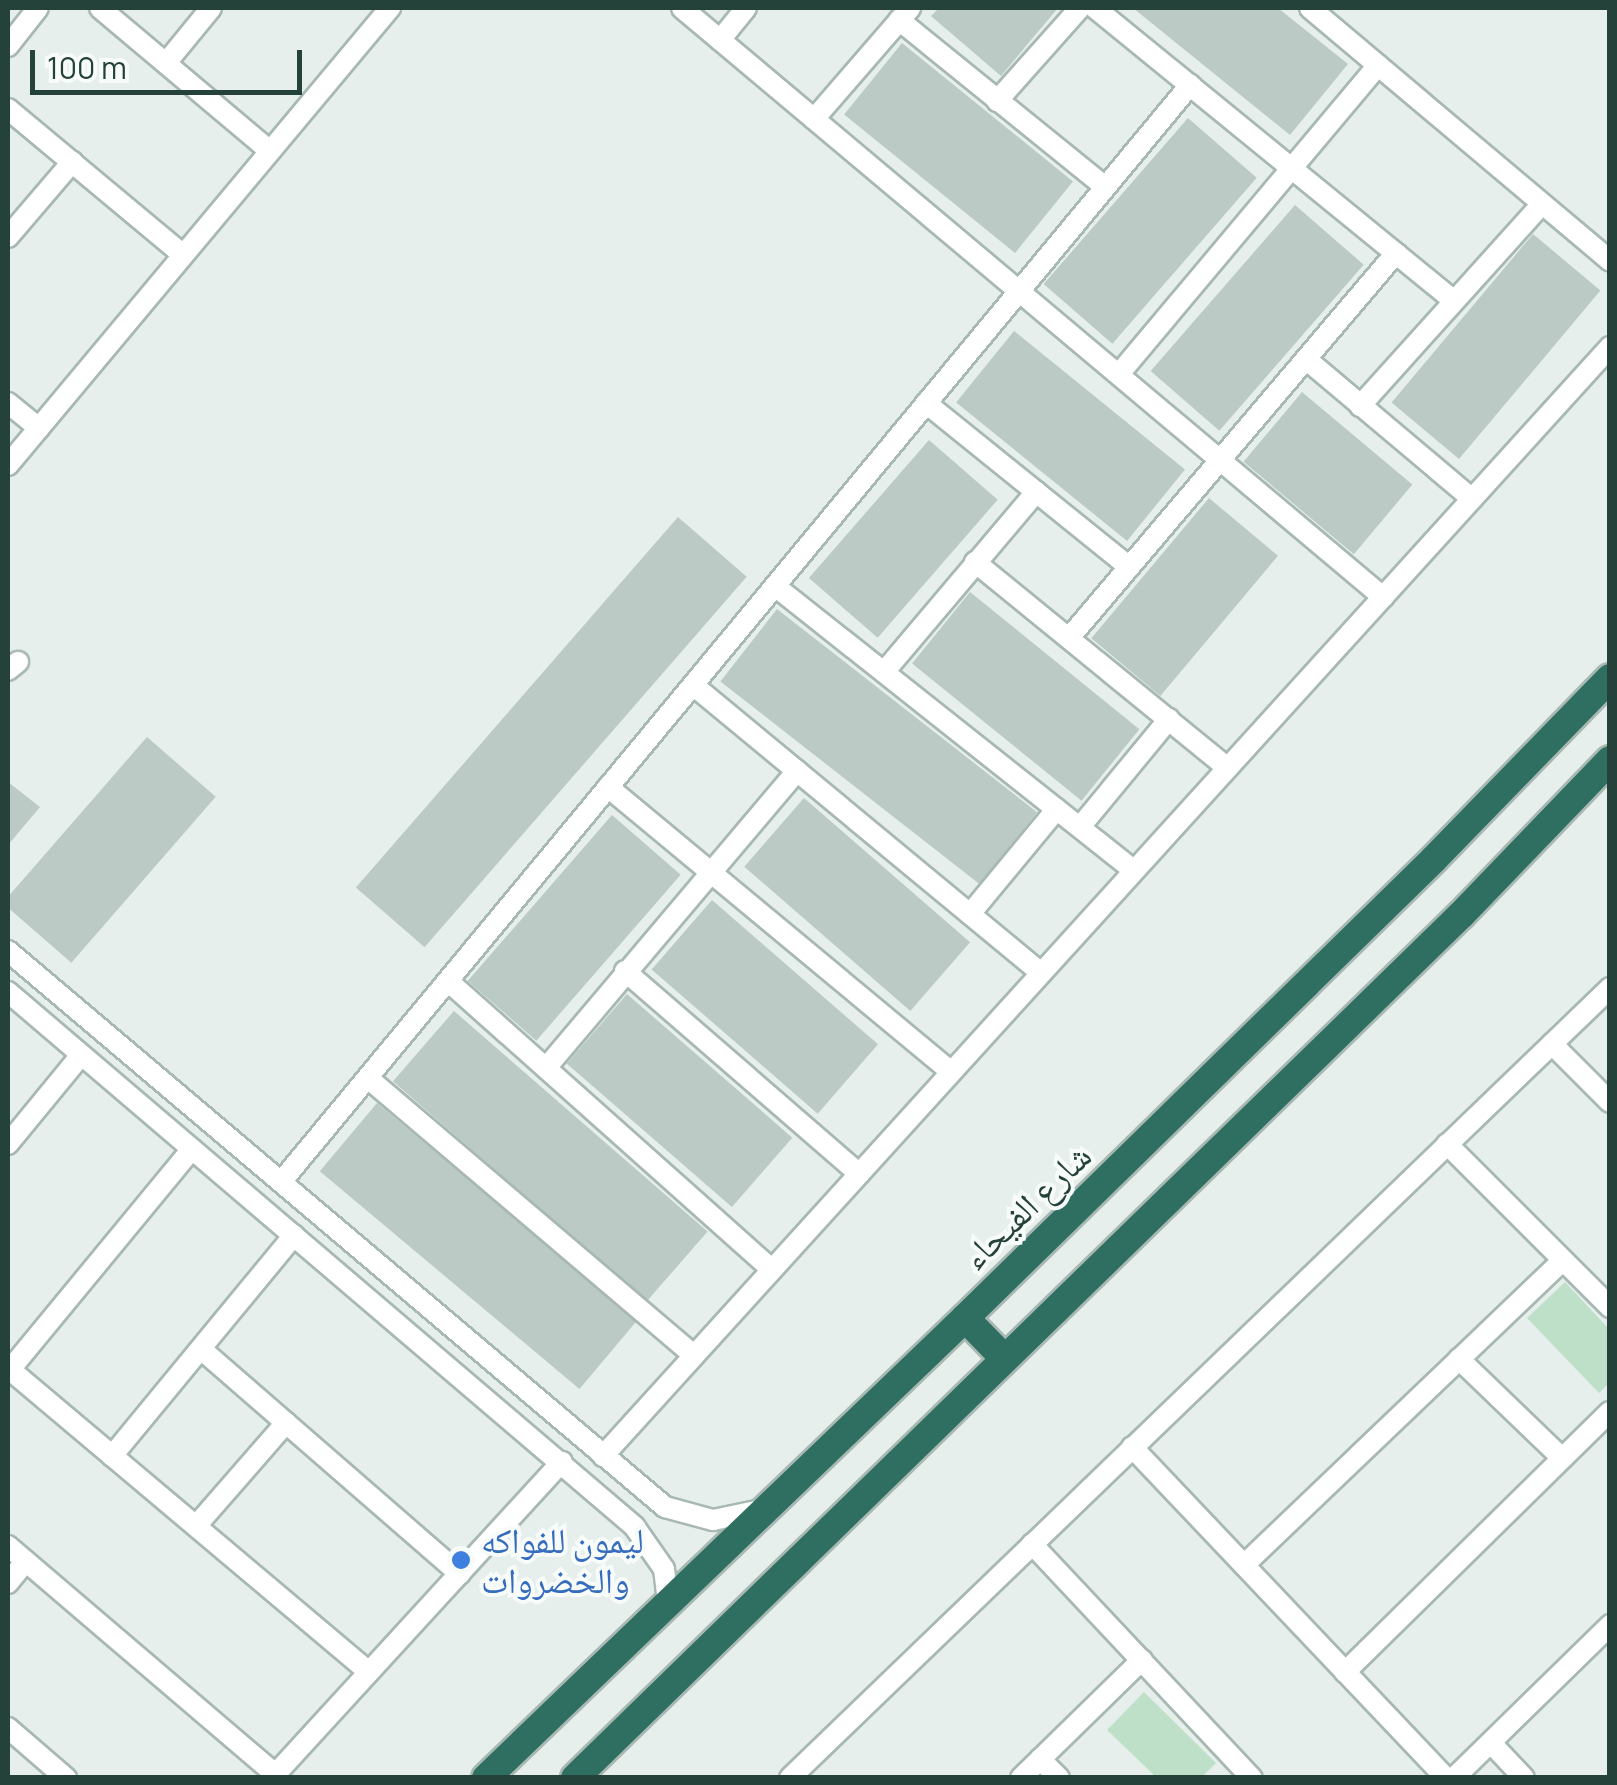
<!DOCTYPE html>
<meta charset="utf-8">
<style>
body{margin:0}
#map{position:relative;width:1617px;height:1785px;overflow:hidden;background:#e6efeb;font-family:Manrope,"Noto Naskh Arabic",sans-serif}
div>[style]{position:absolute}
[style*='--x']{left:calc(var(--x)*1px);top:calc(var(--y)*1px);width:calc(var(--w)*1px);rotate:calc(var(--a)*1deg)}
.green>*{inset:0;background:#bfe0c8}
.building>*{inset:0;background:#bbcac4;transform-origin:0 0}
.roads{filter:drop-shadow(2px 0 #a8b8b2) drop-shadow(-2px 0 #a8b8b2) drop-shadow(0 2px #a8b8b2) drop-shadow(0 -2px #a8b8b2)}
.minor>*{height:20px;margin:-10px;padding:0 10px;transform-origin:10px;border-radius:10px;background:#fff}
.highway>*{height:28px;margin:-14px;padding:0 14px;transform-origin:14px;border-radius:14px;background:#2f6f62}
.dots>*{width:28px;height:28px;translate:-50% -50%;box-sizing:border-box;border:5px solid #f7fbf9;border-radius:50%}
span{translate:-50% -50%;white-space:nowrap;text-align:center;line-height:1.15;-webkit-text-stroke:8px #f7fbf9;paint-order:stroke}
.street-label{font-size:35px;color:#24423a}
.shop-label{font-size:35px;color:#366cbe}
.left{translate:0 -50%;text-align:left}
.frame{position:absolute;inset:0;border:10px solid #24423a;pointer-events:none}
.scale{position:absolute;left:30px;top:50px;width:272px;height:45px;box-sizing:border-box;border:5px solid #24423a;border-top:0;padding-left:12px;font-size:30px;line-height:35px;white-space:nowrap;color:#24423a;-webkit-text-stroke:8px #f7fbf9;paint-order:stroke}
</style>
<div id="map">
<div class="green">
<div style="clip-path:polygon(1565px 1282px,1609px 1329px,1609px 1383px,1599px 1393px,1527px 1318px)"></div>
<div style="clip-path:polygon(1144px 1692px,1216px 1763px,1202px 1777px,1156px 1777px,1107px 1730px)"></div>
</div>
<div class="building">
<div style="clip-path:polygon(939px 8px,1058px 8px,1001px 76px,931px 16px)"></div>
<div style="clip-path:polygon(1133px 8px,1278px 8px,1348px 64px,1290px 135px)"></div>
<div style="left:902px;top:43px;width:220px;height:92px;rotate:39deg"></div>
<div style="left:1188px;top:118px;width:91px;height:220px;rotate:41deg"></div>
<div style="left:1295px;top:205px;width:91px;height:220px;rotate:41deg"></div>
<div style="left:1533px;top:234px;width:88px;height:220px;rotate:40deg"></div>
<div style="left:1014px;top:331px;width:220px;height:92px;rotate:39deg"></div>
<div style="left:1302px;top:392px;width:144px;height:91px;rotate:40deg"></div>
<div style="left:929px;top:440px;width:91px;height:183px;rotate:41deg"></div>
<div style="left:1209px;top:498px;width:90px;height:183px;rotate:40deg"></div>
<div style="left:678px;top:517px;width:91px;height:491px;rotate:41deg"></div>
<div style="left:970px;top:592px;width:218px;height:92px;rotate:39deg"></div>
<div style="left:777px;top:609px;width:330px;height:92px;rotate:38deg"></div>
<div style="left:147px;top:737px;width:91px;height:220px;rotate:41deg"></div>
<div style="clip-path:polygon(8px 782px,40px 807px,8px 845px)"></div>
<div style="left:804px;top:798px;width:220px;height:91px;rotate:41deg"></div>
<div style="left:612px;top:815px;width:91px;height:220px;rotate:41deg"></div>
<div style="left:712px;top:900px;width:220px;height:92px;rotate:41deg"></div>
<div style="left:627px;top:994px;width:219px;height:92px;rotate:41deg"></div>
<div style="left:454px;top:1011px;width:336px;height:93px;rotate:41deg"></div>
<div style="left:377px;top:1103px;width:339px;height:89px;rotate:40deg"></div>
</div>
<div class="roads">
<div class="minor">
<div style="--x:100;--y:8;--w:222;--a:40.1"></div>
<div style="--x:682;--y:8;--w:916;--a:40.04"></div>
<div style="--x:1095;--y:8;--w:463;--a:39.2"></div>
<div style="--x:1310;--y:8;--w:392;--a:40.1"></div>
<div style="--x:899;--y:20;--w:265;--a:39"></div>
<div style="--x:720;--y:40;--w:41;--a:-50.9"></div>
<div style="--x:8;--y:46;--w:48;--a:-51.7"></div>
<div style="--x:166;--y:63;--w:71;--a:-50.7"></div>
<div style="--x:997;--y:101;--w:125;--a:-48.3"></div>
<div style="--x:8;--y:109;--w:228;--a:39.8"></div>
<div style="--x:814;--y:119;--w:147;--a:-49.1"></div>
<div style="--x:8;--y:237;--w:99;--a:-49.5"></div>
<div style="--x:1306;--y:359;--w:217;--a:40.1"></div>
<div style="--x:1119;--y:374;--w:403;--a:-50"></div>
<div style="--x:8;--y:403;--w:40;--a:39"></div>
<div style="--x:926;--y:403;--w:261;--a:38.9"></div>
<div style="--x:1360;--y:406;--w:272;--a:-48"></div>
<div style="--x:8;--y:465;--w:596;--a:-50.11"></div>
<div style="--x:975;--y:562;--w:326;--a:39.2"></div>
<div style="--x:775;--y:586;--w:458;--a:38.4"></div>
<div style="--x:1069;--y:638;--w:505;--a:-49.66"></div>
<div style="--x:8;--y:670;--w:13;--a:-39"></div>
<div style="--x:884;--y:672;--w:236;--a:-49.8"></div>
<div style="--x:693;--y:685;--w:452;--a:39.6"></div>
<div style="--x:608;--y:787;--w:446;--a:39.7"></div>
<div style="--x:1080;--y:827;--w:140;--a:-50.5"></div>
<div style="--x:970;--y:914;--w:136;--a:-50.4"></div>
<div style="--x:8;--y:951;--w:861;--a:40.24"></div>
<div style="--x:665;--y:1507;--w:50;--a:15.2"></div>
<div style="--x:713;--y:1520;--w:49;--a:-11.8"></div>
<div style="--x:625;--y:971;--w:310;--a:40.9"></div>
<div style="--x:448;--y:981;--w:434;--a:41.7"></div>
<div style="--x:8;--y:992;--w:823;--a:40.47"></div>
<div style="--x:634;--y:1526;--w:52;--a:55.1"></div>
<div style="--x:664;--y:1569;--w:35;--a:83"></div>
<div style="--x:1552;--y:1044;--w:82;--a:45"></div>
<div style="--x:546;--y:1068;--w:389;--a:-49.8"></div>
<div style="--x:368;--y:1078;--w:428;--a:40.4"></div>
<div style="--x:8;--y:1144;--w:115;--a:-50.6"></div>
<div style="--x:1447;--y:1144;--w:231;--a:45"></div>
<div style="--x:281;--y:1182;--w:1425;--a:-50.35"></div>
<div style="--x:201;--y:1349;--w:343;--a:41"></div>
<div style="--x:1459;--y:1359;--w:143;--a:43.9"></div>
<div style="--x:8;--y:1368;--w:472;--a:40.1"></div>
<div style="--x:8;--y:1372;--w:289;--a:-50.5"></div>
<div style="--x:1132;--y:1447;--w:456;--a:46.5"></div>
<div style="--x:112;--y:1456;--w:286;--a:-50.5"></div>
<div style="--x:603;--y:1456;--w:1498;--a:-47.76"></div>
<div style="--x:196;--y:1526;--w:137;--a:-48.9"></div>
<div style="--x:1032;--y:1544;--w:321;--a:46.8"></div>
<div style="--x:8;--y:1546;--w:351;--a:40.5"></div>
<div style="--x:1244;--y:1565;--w:441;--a:-43.7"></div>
<div style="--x:8;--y:1583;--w:28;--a:-51"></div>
<div style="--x:1345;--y:1672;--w:371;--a:-44.5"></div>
<div style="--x:8;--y:1728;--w:77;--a:40.8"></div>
<div style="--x:1491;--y:1743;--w:48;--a:46.7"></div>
<div style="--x:1040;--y:1759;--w:27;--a:45"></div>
<div style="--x:272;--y:1778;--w:429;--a:-47.5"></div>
<div style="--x:790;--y:1778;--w:1139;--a:-43.93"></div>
<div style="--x:1021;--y:1778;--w:169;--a:-44.3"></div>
<div style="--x:1454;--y:1778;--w:219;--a:-44.4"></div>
</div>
<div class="highway">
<div style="--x:965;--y:1318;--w:54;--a:45.7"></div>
<div style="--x:486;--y:1778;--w:664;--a:-43.84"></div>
<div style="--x:965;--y:1318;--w:656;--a:-44.38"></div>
<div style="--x:1434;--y:859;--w:252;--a:-45.8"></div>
<div style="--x:575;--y:1778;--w:1237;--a:-44.25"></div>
<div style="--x:1461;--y:915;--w:215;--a:-46.1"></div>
</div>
</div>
<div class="dots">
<div style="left:461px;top:1560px;background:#3f7fe0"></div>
</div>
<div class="street-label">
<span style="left:1026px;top:1206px;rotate:-44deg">شارع الفيحاء</span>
</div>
<div class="shop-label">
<span class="left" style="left:481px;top:1560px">ليمون للفواكه<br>والخضروات</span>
</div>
<div class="frame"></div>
<div class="scale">100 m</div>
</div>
